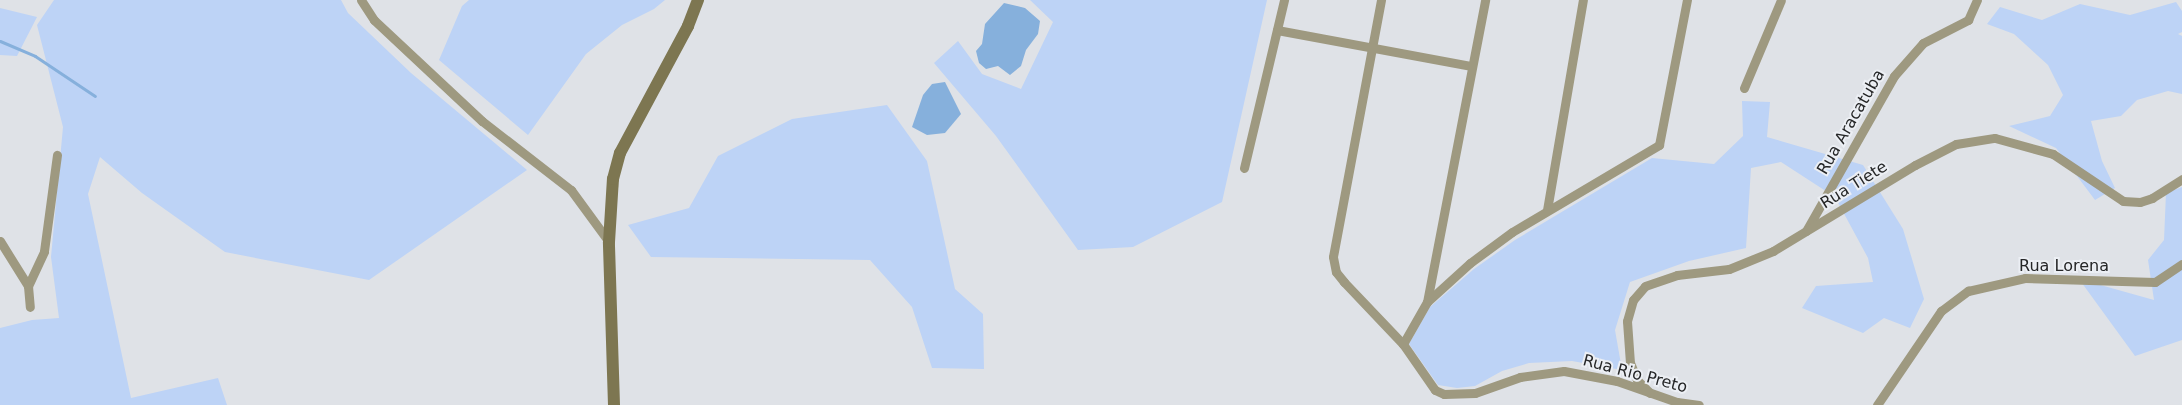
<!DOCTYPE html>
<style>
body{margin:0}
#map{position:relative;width:2182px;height:405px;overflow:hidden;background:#dfe2e7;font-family:"DejaVu Sans",sans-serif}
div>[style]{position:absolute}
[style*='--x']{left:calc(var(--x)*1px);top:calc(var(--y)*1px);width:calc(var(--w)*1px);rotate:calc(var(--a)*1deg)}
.green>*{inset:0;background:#bdd3f6}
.water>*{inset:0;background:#86b0dc}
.stream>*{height:3px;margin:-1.5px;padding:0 1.5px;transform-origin:1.5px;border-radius:1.5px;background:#86b0dc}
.minor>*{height:9px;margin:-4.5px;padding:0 4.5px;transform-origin:4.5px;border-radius:4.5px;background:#9e9980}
.secondary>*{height:12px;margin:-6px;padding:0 6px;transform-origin:6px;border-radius:6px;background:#7d7651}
span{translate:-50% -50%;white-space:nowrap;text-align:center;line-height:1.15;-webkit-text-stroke:4px #eceff4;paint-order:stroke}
.street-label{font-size:16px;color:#252627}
</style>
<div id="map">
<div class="green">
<div style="clip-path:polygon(54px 0,341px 0,348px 13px,411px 73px,527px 170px,369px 280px,225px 252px,142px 193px,100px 157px,88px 194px,131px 398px,218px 378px,227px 405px,0 405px,0 328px,32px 320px,59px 318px,51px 257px,63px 127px,37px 25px)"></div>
<div style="clip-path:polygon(469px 0,665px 0,654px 9px,622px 25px,586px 54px,528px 135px,439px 60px,462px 6px)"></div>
<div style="clip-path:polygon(1030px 0,1267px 0,1222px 202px,1133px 247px,1078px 250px,996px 136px,934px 63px,958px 41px,982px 74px,1021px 89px,1053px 22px)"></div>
<div style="clip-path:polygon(2176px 2px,2182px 11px,2182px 32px,2178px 34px,2182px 36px,2182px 94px,2168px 91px,2137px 100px,2121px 116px,2091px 121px,2102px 161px,2115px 188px,2095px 200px,2056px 148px,2009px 126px,2050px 116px,2063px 95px,2048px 65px,2014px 34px,1987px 24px,2000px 7px,2042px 20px,2080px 4px,2130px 15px)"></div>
<div style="clip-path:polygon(0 8px,37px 17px,17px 56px,0 55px)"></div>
<div style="clip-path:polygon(1742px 101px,1770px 102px,1767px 137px,1863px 165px,1903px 229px,1924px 299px,1910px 328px,1884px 318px,1863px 333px,1802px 308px,1816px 286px,1873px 282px,1868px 258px,1835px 197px,1781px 162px,1751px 168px,1746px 248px,1689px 261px,1630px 282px,1615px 330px,1622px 370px,1572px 361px,1529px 363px,1502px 371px,1475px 386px,1457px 388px,1438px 385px,1409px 344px,1430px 307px,1474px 269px,1515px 240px,1652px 158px,1714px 164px,1743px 136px)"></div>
<div style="clip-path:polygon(887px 105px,927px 161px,955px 289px,983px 314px,984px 369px,932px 368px,912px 307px,870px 260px,651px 257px,628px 225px,689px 208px,718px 156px,792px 119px)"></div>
<div style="clip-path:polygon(2182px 187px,2182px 340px,2135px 356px,2079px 279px,2154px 300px,2148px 260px,2164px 240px,2166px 193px)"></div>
</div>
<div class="water">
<div style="clip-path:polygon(1004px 3px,1025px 8px,1040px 21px,1038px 34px,1026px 50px,1021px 66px,1010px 75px,998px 66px,986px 69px,979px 63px,976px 51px,982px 44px,985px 24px)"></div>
<div style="clip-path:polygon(945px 82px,961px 114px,945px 133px,927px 135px,912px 127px,923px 95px,932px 84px)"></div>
</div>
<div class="stream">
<div style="--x:0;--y:41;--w:38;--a:23"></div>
<div style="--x:35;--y:56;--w:72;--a:33.7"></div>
</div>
<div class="minor">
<div style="--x:361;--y:0;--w:24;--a:57"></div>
<div style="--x:374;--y:20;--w:148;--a:43.1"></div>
<div style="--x:482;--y:121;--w:113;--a:37.8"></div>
<div style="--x:571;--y:190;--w:64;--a:53.8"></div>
<div style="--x:1381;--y:0;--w:261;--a:100.6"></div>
<div style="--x:1333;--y:257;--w:15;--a:79"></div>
<div style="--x:1336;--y:272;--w:13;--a:51"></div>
<div style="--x:1344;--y:282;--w:86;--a:46.4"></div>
<div style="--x:1403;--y:344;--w:56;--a:55.2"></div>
<div style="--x:1435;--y:390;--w:10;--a:24"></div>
<div style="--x:1444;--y:394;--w:31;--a:-2"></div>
<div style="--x:1475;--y:393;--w:48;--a:-19.6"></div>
<div style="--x:1520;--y:377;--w:44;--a:-7.8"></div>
<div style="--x:1564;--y:371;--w:54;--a:10.7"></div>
<div style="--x:1617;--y:381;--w:64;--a:19.3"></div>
<div style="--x:1677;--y:402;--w:22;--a:8"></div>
<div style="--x:1277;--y:30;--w:198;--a:10.5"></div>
<div style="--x:1744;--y:88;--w:95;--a:-67.2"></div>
<div style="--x:1244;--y:168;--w:173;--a:-76.6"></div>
<div style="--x:1547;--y:210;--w:213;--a:-80.3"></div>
<div style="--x:1806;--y:231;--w:178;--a:-60.4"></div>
<div style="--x:1894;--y:76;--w:44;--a:-48.7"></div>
<div style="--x:1923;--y:43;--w:51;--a:-27.1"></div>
<div style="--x:1968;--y:20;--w:22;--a:-66"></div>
<div style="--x:0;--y:241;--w:53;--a:58.1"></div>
<div style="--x:28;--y:286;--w:21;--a:85"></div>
<div style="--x:28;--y:286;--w:38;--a:-65"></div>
<div style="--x:44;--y:251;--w:97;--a:-82.3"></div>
<div style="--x:1427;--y:302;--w:308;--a:-79.1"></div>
<div style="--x:1403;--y:344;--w:48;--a:-60.3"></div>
<div style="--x:1427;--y:302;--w:58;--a:-42.2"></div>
<div style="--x:1470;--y:263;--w:52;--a:-36.4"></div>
<div style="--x:1512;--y:232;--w:171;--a:-30.6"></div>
<div style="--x:1659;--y:145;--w:148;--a:-79.1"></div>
<div style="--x:1650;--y:393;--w:18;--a:-135"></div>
<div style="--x:1637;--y:380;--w:18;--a:-112"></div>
<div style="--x:1630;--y:363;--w:42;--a:-94.1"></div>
<div style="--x:1627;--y:321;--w:22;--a:-74"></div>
<div style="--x:1633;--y:300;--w:18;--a:-49"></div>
<div style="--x:1645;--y:286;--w:34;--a:-19"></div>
<div style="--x:1677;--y:275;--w:52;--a:-6.6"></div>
<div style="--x:1729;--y:269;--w:48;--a:-22.2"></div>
<div style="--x:1773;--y:251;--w:166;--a:-31.2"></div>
<div style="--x:1915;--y:165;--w:46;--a:-27.1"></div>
<div style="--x:1956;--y:144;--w:39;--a:-9"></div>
<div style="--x:1995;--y:138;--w:60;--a:15.4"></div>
<div style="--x:2053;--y:154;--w:84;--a:33.9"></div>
<div style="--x:2123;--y:201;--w:17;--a:3"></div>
<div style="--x:2140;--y:202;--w:13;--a:-18"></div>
<div style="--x:2152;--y:198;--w:36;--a:-32"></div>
<div style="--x:1877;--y:405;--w:114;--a:-55.8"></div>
<div style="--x:1941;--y:311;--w:34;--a:-37"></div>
<div style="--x:1968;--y:291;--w:58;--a:-12.8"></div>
<div style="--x:2025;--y:278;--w:130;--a:1.8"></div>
<div style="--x:2155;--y:282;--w:32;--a:-34"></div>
</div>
<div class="secondary">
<div style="--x:614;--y:405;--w:163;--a:-91.8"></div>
<div style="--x:609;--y:242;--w:63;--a:-86.4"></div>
<div style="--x:613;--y:179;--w:27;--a:-75"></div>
<div style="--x:620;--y:153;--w:144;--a:-61.8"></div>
<div style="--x:688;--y:26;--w:28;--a:-69"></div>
</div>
<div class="street-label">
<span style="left:1851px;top:122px;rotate:-60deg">Rua Aracatuba</span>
<span style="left:1854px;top:185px;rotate:-32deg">Rua Tiete</span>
<span style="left:2064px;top:266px">Rua Lorena</span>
<span style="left:1635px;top:374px;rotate:15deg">Rua Rio Preto</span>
</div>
</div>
